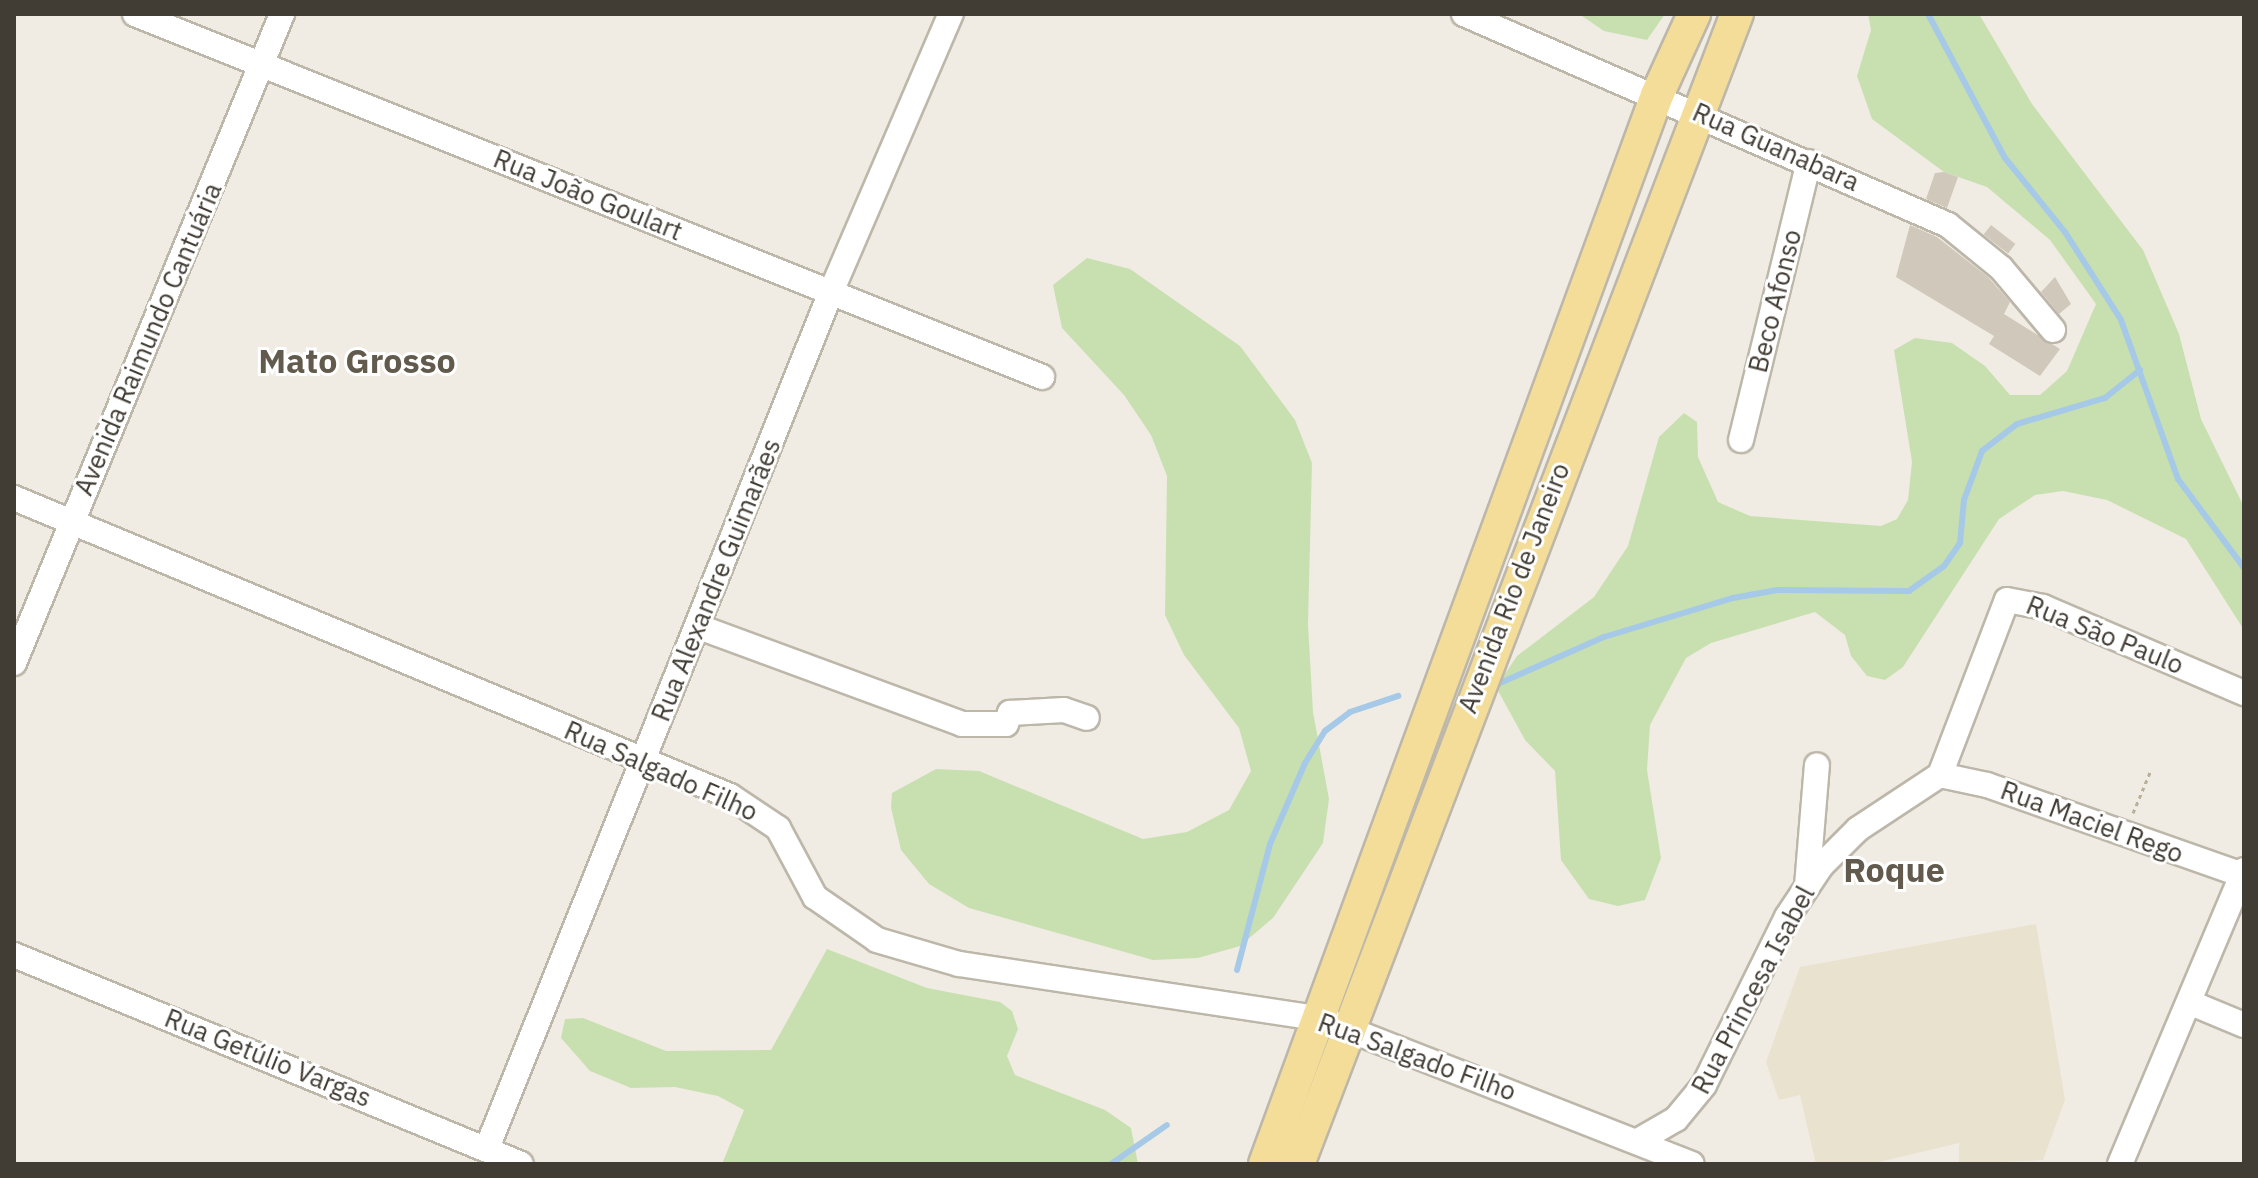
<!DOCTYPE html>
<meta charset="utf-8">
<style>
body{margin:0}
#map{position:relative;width:2258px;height:1178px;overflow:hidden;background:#f0ece3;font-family:"IBM Plex Sans",sans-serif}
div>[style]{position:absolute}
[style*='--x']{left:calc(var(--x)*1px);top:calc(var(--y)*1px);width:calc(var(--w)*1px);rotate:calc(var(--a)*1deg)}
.education>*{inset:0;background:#e8e2ce}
.green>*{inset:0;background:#c8e0b0}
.stream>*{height:6px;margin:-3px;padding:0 3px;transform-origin:3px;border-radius:3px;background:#a5c9e7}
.building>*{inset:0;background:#d0c8ba;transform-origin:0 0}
.path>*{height:3px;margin-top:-1.5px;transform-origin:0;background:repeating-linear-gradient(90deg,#bab09a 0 4px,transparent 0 8px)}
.roads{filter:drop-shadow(2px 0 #bdb7aa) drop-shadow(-2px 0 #bdb7aa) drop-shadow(0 2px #bdb7aa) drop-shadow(0 -2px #bdb7aa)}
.minor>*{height:24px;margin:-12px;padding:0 12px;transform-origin:12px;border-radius:12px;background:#fff}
.major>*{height:32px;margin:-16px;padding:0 16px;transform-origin:16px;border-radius:16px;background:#f3dd99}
span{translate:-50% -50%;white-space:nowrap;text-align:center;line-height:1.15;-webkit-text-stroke:6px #fff;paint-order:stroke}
.street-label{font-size:26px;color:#413c34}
.district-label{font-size:34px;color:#625b4d;font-weight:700}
.frame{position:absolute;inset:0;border:16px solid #413c34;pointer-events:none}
</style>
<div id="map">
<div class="education">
<div style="clip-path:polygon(2036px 924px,2065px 1100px,2043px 1160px,1959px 1164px,1959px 1143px,1871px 1164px,1816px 1164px,1800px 1095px,1779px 1100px,1766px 1062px,1800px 967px)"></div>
</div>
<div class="green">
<div style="clip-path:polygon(1579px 14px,1665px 14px,1647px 40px,1604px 31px)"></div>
<div style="clip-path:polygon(1868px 14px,1979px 14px,2032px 104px,2143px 250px,2179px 334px,2201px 419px,2244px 507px,2244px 630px,2186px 539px,2107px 500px,2063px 491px,2035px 495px,1999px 519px,1903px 667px,1885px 680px,1867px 676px,1851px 656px,1845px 635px,1815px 612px,1711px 643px,1686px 658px,1650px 725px,1647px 770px,1661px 858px,1645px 900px,1618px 906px,1589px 899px,1561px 860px,1555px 771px,1525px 740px,1496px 687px,1517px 656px,1594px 597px,1628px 546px,1659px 437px,1684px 413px,1697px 422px,1698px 457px,1718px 502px,1750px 516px,1881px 526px,1897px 519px,1908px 500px,1912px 462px,1894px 350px,1915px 338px,1952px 343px,1985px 366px,2010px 395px,2040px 395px,2067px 371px,2096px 304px,2050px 240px,1987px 187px,1944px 172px,1872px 119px,1857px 76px,1871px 30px)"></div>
<div style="clip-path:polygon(1087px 258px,1130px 269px,1240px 346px,1295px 420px,1312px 463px,1308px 624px,1313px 712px,1329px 799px,1323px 843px,1273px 918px,1240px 946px,1198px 958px,1153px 960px,969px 908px,929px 884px,901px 850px,891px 808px,892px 793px,936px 769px,979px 771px,1143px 839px,1187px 832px,1229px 810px,1251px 771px,1239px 728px,1184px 655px,1165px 615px,1167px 476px,1151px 435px,1124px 395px,1062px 328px,1053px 285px)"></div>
<div style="clip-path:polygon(827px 949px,927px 988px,1000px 1002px,1012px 1011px,1018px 1029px,1007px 1056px,1015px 1075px,1105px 1110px,1131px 1128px,1138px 1164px,722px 1164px,744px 1110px,718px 1096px,675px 1087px,631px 1088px,590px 1071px,561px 1038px,565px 1019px,583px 1018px,666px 1051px,771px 1050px)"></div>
</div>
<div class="stream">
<div style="--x:1928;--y:14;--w:163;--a:61.9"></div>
<div style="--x:2005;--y:158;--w:95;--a:51"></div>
<div style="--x:2065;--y:232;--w:104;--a:57.5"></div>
<div style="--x:2121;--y:320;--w:169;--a:70.3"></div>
<div style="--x:2178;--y:479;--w:111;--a:53.4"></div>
<div style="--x:1491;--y:687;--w:124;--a:-23.9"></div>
<div style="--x:1604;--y:637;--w:135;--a:-16.8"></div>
<div style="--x:1733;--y:598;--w:45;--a:-10.3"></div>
<div style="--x:1777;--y:590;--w:132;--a:0.4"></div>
<div style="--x:1909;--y:591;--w:43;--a:-35.5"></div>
<div style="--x:1944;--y:566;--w:28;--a:-55"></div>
<div style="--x:1960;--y:543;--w:43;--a:-84.7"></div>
<div style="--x:1964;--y:500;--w:52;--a:-69.8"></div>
<div style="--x:1982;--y:451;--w:44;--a:-37.6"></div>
<div style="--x:2017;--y:424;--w:92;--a:-16.5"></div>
<div style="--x:2105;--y:398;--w:45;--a:-38.7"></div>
<div style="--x:1237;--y:970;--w:130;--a:-75.3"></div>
<div style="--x:1270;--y:844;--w:88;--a:-66.6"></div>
<div style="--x:1305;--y:763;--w:38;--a:-58"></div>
<div style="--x:1325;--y:731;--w:31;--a:-37"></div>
<div style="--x:1350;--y:712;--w:51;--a:-18.4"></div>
<div style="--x:1111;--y:1164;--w:68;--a:-34.9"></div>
</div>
<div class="building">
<div style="clip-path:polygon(1944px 172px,1958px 177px,1947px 208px,1926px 199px,1935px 173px)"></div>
<div style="clip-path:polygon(1910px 225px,1937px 237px,1988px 277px,2010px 302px,2004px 314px,2060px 349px,2040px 376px,1989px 344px,1994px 336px,1896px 277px)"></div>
<div style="left:1991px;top:225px;width:31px;height:12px;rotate:38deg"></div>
<div style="clip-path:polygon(2055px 277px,2071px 304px,2059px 314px,2041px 292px)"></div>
</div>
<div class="path">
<div style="--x:2133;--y:813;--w:47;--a:-67.3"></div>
</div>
<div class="roads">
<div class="minor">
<div style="--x:135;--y:14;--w:977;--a:21.81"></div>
<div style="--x:1464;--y:14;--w:528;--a:23.55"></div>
<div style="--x:1948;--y:225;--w:68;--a:39.1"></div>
<div style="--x:2001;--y:268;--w:81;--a:50"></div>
<div style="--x:1741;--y:440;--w:286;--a:-76.3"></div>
<div style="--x:14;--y:498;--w:776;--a:22.6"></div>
<div style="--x:730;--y:796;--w:58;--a:33.7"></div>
<div style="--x:778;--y:828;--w:78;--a:61.8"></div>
<div style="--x:815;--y:897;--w:75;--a:34.7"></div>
<div style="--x:877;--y:940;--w:85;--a:16.3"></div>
<div style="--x:959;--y:964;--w:367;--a:8.6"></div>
<div style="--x:1322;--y:1019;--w:397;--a:21.4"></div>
<div style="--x:699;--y:627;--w:280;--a:20.2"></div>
<div style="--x:962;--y:724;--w:44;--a:0"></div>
<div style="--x:1006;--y:724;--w:12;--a:-70"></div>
<div style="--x:1010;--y:713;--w:54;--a:-3.2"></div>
<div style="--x:1064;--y:710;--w:24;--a:19"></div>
<div style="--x:14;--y:663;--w:702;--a:-67.56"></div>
<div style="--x:1940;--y:775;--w:187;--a:-69.1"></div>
<div style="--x:2007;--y:600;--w:37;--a:11"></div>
<div style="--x:2043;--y:607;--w:219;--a:23.2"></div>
<div style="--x:1940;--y:775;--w:48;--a:12"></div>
<div style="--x:1987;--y:785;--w:270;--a:19.4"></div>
<div style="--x:1807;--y:886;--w:121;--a:-85.3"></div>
<div style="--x:14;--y:955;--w:548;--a:22.4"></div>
<div style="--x:2191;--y:1003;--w:57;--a:22.5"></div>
<div style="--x:1638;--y:1141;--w:44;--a:-30.1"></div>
<div style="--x:1676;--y:1119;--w:44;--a:-50.5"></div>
<div style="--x:1704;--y:1085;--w:187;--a:-63.7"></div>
<div style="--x:1787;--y:917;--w:61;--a:-56.3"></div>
<div style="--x:1821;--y:866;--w:52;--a:-45"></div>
<div style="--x:1858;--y:829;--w:98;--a:-33.4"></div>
<div style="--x:487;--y:1148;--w:923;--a:-68.11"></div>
<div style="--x:831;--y:292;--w:303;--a:-66.7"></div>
<div style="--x:2120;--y:1164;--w:319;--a:-67.1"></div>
</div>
<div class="major">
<div style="--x:1265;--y:1164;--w:1139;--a:-69.86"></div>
<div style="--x:1657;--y:95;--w:89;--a:-65.4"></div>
<div style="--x:1298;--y:1164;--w:1231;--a:-69.11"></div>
</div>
</div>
<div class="street-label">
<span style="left:1776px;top:147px;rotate:24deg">Rua Guanabara</span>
<span style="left:588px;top:195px;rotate:22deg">Rua João Goulart</span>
<span style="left:1775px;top:301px;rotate:-76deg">Beco Afonso</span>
<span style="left:148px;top:339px;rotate:-67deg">Avenida Raimundo Cantuária</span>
<span style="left:716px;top:580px;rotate:-68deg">Rua Alexandre Guimarães</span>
<span style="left:1514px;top:588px;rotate:-69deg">Avenida Rio de Janeiro</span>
<span style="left:2105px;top:635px;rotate:22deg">Rua São Paulo</span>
<span style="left:661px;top:771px;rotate:24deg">Rua Salgado Filho</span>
<span style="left:2092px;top:822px;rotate:20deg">Rua Maciel Rego</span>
<span style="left:1753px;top:990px;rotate:-62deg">Rua Princesa Isabel</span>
<span style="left:1417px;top:1057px;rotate:20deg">Rua Salgado Filho</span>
<span style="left:268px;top:1058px;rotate:22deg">Rua Getúlio Vargas</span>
</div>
<div class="district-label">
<span style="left:357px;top:361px">Mato Grosso</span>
<span style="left:1894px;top:870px">Roque</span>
</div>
<div class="frame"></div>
</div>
